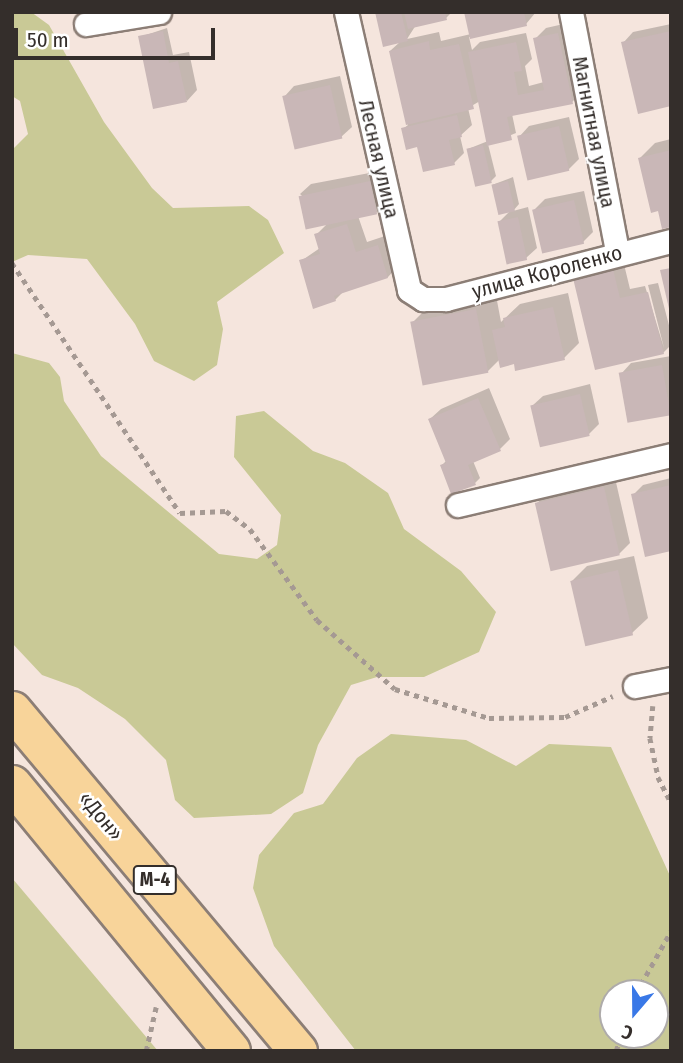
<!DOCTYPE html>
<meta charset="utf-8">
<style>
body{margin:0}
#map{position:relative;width:683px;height:1063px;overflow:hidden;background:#f5e5dd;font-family:"Fira Sans Condensed",sans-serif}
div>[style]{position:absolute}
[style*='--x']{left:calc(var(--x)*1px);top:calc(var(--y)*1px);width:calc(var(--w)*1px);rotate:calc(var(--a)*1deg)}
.green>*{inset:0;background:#c9c996}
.shadow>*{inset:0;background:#0003}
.building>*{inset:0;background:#c9b7b7;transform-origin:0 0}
.path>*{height:4.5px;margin-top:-2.25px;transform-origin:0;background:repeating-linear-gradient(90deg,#a59993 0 5px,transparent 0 10px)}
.roads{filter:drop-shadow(2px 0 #8c7e76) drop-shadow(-2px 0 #8c7e76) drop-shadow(0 2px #8c7e76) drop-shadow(0 -2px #8c7e76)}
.minor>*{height:23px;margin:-11.5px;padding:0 11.5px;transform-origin:11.5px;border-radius:11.5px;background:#fff}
.trunk>*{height:37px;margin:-18.5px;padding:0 18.5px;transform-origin:18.5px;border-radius:18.5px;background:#f8d49a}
span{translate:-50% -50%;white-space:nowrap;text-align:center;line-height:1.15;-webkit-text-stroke:5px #fff;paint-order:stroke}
.shield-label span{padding:2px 5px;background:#fff;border:2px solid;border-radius:5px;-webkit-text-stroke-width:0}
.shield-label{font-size:19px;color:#342e2b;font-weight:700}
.street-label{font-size:21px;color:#342e2b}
.frame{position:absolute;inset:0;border:14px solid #342e2b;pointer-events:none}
.north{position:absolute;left:599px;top:979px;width:70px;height:70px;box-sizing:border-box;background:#fff;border:2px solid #aeabaa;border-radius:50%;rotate:200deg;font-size:19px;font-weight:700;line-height:28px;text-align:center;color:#342e2b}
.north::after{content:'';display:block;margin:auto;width:24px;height:32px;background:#3978e7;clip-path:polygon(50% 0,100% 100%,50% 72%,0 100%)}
.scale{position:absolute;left:14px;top:28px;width:201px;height:32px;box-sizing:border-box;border:4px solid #342e2b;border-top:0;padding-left:9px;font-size:21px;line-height:24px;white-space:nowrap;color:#342e2b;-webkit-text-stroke:5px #fff;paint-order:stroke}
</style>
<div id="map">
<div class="green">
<div style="clip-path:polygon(12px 12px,31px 12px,49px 25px,104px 122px,152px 188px,173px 208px,249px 206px,268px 220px,284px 253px,217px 302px,223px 329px,217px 365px,194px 381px,154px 361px,135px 324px,87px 259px,28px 255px,12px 262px,12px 150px,28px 134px,20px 101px,12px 96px)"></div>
<div style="clip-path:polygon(12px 353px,49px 363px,60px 377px,64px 401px,101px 456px,219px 554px,257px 559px,277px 545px,281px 515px,234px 457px,236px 416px,264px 411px,313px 451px,345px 463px,388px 493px,404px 529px,461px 571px,496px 612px,479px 652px,424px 677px,377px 677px,351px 685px,318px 745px,303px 793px,271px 814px,194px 818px,175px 800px,166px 760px,125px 719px,78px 688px,42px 675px,12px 643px)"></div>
<div style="clip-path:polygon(evenodd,391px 734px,466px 740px,516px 766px,549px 744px,611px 747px,671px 878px,671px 1051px,356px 1051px,274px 946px,253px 888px,259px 855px,294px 813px,323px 804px,357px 758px,391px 734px,613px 993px,655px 993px,655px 1035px,613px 1035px,613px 993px)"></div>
<div style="clip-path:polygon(12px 878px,158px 1051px,12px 1051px)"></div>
</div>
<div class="shadow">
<div style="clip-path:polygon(377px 12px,452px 12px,446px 18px,416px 25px,407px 39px,439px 32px,441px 41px,471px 34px,466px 12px,536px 12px,526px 24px,469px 37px,472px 50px,480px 42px,526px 33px,532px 59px,525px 66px,529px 86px,544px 82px,535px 39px,546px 28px,568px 23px,582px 92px,572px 102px,512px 114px,516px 133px,488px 144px,496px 176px,491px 181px,468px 149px,488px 141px,480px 101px,468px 108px,472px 125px,460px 136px,464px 153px,454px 163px,418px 145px,403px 129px,408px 125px,390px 51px,401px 41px)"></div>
<div style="clip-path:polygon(671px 24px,671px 104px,623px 43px,633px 32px)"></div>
<div style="clip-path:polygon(167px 28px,173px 55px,189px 52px,197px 90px,187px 101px,140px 37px)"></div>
<div style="clip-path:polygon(340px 76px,352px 127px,341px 137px,284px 97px,294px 86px)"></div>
<div style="clip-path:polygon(569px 117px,579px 159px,568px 170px,519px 137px,529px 126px)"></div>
<div style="clip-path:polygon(671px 139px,671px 225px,659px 209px,640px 158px,655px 143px)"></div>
<div style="clip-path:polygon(380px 171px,386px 202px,376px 213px,358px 216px,367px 242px,388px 235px,398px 266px,388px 277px,344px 291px,335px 300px,301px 261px,320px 248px,316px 235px,330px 221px,300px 194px,311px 184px)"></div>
<div style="clip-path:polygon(513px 177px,519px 204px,513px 211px,528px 207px,537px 248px,526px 258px,499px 222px,511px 210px,492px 185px)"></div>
<div style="clip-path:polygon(584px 191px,593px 232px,583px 242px,534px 210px,545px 199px)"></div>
<div style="clip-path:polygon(622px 256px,630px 289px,645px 286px,664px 348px,648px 285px,658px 283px,671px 333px,671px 345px,663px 353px,585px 264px)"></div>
<div style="clip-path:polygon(495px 290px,501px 322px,520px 304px,568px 293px,579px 343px,564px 358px,500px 359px,488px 371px,412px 323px,431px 304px)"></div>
<div style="clip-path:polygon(671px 356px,671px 413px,630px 421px,621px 374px,631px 363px)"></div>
<div style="clip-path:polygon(590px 384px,599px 424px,589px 434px,532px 406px,543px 396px)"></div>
<div style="clip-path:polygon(489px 388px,510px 439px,500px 449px,473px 461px,480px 478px,475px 483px,442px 465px,447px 460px,430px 419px,441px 409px)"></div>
<div style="clip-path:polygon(615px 478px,630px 543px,619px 554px,537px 503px,548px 493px)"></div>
<div style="clip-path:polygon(671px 478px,671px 550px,633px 495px,643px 485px)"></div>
<div style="clip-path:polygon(634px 556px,648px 618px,632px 633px,572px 581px,587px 566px)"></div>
</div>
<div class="building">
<div style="clip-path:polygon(375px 12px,401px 12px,408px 41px,383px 47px)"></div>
<div style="clip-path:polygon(404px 12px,445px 12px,447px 20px,408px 29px)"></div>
<div style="clip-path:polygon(464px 12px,524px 12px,527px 26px,470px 39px)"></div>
<div style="clip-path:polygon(163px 31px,169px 63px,178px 61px,187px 102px,153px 109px,138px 36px)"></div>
<div style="clip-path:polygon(671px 31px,671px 106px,638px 114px,621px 42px)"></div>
<div style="clip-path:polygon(558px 33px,573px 104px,507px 117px,512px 140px,487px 146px,468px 52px,516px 42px,522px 71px,514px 72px,518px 95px,544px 90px,533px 38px)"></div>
<div style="clip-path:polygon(429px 41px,430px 50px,459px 44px,474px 109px,406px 125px,389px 51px)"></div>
<div style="left:330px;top:85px;width:55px;height:49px;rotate:77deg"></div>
<div style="clip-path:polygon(457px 115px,462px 137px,449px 140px,455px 165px,423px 172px,417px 147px,406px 150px,401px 128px)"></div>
<div style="left:559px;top:126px;width:46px;height:43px;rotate:77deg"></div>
<div style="left:483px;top:145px;width:39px;height:17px;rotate:77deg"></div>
<div style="clip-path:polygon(671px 150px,671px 227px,662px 229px,658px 211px,651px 213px,638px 158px)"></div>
<div style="left:370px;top:181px;width:34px;height:73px;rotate:78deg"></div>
<div style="left:508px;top:181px;width:31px;height:17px;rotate:77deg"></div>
<div style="left:574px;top:200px;width:45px;height:43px;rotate:77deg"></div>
<div style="left:518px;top:217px;width:44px;height:21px;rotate:78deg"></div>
<div style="clip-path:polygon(347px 224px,356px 252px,378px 245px,388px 278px,334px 296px,336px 301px,313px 309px,299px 260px,320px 254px,314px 234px)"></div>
<div style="clip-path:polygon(612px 265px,620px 298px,648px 292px,664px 354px,595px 370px,572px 274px)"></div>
<div style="clip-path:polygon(671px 268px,671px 312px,670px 313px,660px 270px)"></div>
<div style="clip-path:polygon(553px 307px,565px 360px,515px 371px,514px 364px,500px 368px,492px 330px,505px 327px,503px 318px)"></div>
<div style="left:476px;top:309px;width:65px;height:67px;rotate:79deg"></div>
<div style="left:662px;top:365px;width:51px;height:44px;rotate:80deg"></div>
<div style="left:580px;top:394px;width:43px;height:51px;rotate:77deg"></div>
<div style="clip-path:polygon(478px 398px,501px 451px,468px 465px,476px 485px,451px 494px,440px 465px,446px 463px,428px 419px)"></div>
<div style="clip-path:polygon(671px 485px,671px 551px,645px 557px,631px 494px)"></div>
<div style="left:604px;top:487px;width:70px;height:71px;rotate:77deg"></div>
<div style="left:618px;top:570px;width:67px;height:49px;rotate:77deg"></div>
</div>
<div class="path">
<div style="--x:12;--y:263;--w:301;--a:56.1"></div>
<div style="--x:180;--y:513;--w:46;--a:-2.5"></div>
<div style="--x:226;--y:511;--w:30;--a:37"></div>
<div style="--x:250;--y:529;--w:113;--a:53.6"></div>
<div style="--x:317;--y:620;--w:104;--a:41.5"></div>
<div style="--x:395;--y:689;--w:98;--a:17.1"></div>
<div style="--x:489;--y:718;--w:76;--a:-0.8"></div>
<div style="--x:565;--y:717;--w:52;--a:-23.6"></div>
<div style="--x:653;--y:706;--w:32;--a:95"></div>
<div style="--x:650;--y:738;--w:40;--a:78"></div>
<div style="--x:658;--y:777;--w:29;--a:63"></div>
<div style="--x:636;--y:993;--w:71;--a:-60.6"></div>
<div style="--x:146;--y:1051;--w:45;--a:-77.2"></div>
<div style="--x:616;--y:1051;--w:17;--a:-73"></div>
</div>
<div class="roads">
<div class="minor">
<div style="--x:346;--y:12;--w:285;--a:77.2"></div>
<div style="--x:409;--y:290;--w:17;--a:33"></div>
<div style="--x:423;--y:299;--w:23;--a:0"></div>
<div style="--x:446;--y:299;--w:232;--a:-14.5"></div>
<div style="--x:571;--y:12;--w:244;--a:79.1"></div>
<div style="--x:86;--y:24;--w:74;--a:-9.3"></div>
<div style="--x:458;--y:505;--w:219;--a:-13.2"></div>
<div style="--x:635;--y:686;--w:37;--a:-11"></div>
</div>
<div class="trunk">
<div style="--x:12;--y:710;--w:445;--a:50"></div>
<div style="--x:12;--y:784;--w:345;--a:50.6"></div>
</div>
</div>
<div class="shield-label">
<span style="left:155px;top:880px">М-4</span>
</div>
<div class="street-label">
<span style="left:594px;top:132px;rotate:79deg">Магнитная улица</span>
<span style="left:379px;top:159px;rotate:77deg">Лесная улица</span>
<span style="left:547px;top:272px;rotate:-15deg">улица Короленко</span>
<span style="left:101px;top:816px;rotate:50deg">«Дон»</span>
</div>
<div class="frame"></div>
<div class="north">С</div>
<div class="scale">50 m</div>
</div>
